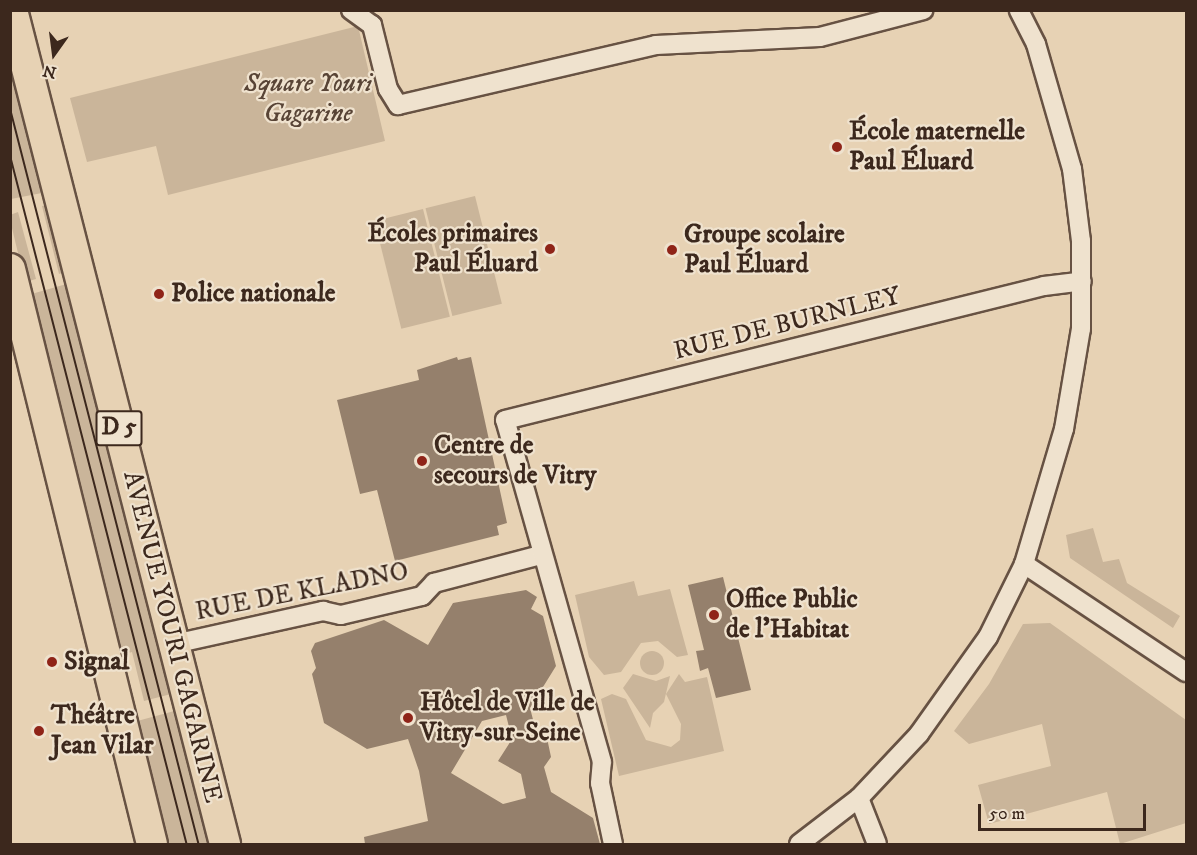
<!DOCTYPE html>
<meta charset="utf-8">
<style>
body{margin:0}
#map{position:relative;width:1197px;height:855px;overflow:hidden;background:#e7d2b4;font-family:"IM FELL DW Pica",serif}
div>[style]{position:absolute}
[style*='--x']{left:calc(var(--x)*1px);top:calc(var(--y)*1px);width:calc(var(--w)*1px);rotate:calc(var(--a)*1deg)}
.green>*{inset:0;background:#cab59a;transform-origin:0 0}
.round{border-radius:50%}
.building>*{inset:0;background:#95806c}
.roads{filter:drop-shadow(2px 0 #675243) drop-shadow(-2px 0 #675243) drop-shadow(0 2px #675243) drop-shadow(0 -2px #675243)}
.street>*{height:18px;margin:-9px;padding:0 9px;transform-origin:9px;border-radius:9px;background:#efe2ce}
.primary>*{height:30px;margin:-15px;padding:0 15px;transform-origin:15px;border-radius:15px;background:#e7d2b4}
.tram>*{height:1.5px;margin:-0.75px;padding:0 0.75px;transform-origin:0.75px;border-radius:0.75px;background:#3c281d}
.dots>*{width:16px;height:16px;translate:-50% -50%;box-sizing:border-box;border:3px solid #efe2ce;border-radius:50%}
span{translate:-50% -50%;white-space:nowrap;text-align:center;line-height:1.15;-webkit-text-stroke:4.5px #efe2ce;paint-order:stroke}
.shield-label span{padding:2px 4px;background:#efe2ce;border:2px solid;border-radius:4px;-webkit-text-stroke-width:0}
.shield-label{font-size:24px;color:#3c281d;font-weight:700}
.park-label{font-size:26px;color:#584436;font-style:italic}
.poi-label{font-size:26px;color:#3c281d;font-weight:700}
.left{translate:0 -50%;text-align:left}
.right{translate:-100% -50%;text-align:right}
.street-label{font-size:26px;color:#3c281d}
.frame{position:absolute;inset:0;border:12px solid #3c281d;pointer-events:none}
.north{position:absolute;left:24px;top:24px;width:60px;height:60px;-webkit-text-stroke:4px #efe2ce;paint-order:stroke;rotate:194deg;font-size:16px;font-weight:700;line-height:24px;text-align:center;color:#3c281d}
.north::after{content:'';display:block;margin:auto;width:21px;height:27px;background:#3c281d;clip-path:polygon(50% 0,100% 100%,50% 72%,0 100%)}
.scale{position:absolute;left:978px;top:804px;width:168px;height:27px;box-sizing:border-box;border:3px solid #3c281d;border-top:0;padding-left:8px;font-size:18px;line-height:21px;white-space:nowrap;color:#3c281d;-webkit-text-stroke:4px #efe2ce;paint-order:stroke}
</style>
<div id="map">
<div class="green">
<div style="clip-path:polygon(358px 26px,385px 141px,168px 195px,156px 146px,87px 162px,70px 98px)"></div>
<div style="clip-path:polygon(10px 48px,47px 192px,11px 199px,10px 199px)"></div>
<div style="left:475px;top:196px;width:111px;height:51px;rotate:76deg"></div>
<div style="clip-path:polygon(51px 204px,66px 271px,59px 274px,42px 206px)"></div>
<div style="left:423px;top:209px;width:111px;height:50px;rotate:76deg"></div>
<div style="clip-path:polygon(18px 212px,36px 279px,25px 282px,11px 224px,10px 215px)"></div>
<div style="clip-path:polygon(70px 283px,175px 693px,144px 701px,132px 652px,116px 657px,28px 295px)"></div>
<div style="clip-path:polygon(1093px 528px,1103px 562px,1119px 559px,1127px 583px,1180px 616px,1173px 628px,1070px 558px,1066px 535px)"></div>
<div style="clip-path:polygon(634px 581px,638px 596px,670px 589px,688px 655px,677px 657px,658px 641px,641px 643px,621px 672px,604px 675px,589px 657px,575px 595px)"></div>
<div style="clip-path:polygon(1050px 623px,1186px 720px,1186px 823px,1120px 844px,1107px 792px,989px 824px,978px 785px,1051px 766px,1042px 724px,969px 744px,954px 731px,989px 684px,1023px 624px)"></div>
<div class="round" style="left:640px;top:651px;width:24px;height:24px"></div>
<div style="clip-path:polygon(633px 674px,656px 681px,670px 676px,664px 702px,653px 713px,650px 728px,623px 688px)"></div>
<div style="clip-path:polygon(679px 674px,685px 682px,707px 677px,724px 751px,619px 776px,601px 699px,612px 694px,626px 699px,646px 740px,671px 747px,680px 740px,681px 724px,666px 694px)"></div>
<div style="left:178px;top:710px;width:138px;height:46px;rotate:75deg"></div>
</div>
<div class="building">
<div style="clip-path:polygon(457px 357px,458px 360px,471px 357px,507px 523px,497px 526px,499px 535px,395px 561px,377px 490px,360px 494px,337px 400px,419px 380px,417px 370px)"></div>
<div style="clip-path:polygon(723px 577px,751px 690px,716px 698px,708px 668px,700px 671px,696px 651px,704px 650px,688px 585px)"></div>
<div style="clip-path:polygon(evenodd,526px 590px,537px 597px,531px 609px,543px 616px,556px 666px,530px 708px,536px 731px,547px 738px,551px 757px,544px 767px,551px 792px,593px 818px,600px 844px,365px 844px,364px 837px,428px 821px,419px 771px,408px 739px,367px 749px,324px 723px,312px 674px,316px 668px,311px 651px,315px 643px,384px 620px,428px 645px,453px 603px,526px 590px,506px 715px,512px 739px,498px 761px,521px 774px,526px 798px,503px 804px,451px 773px,482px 721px,506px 715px)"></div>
</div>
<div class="roads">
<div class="street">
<div style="--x:351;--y:10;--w:26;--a:36"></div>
<div style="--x:372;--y:25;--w:66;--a:76"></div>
<div style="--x:388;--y:89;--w:19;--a:58"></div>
<div style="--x:398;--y:105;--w:265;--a:-13.1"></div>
<div style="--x:656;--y:45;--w:164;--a:-2.8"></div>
<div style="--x:820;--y:37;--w:107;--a:-14.6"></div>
<div style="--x:1024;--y:564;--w:195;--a:33.7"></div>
<div style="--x:174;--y:644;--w:153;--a:-12.5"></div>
<div style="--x:323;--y:611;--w:18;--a:13"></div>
<div style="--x:341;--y:615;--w:83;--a:-13.2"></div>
<div style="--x:422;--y:596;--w:18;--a:-47"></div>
<div style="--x:434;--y:583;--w:111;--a:-14.7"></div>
<div style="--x:859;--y:798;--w:49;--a:68.6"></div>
<div style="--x:613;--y:844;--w:62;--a:-102"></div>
<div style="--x:600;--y:783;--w:21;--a:-85"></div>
<div style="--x:602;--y:762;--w:355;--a:-105.8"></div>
<div style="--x:505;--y:420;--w:555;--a:-13.96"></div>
<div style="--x:1044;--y:286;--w:38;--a:-7"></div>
<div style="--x:799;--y:844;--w:76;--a:-37.5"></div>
<div style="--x:859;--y:798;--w:88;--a:-46.8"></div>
<div style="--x:919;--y:734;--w:119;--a:-54.6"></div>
<div style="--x:988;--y:637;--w:81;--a:-63.7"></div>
<div style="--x:1024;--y:564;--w:141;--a:-73.5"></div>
<div style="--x:1064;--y:429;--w:101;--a:-80.4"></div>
<div style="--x:1081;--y:329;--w:88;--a:-90"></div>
<div style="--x:1081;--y:241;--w:73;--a:-97.1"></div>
<div style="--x:1072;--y:169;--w:130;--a:-106.1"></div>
<div style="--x:1036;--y:44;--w:38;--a:-117"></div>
</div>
<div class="primary">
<div style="--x:12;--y:10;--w:861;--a:75.67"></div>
<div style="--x:10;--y:269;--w:592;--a:76.13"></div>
</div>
</div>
<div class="tram">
<div style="--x:10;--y:107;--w:761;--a:75.62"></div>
<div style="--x:10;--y:154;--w:712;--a:75.61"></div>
</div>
<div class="dots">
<div style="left:837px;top:147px;background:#8f2418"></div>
<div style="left:550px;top:249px;background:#8f2418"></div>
<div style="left:672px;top:250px;background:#8f2418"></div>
<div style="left:159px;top:294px;background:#8f2418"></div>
<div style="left:422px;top:461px;background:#8f2418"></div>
<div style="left:714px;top:615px;background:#8f2418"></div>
<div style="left:52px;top:662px;background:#8f2418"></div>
<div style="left:408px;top:718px;background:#8f2418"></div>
<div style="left:39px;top:731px;background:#8f2418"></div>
</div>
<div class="shield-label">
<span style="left:119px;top:428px">D 5</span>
</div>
<div class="park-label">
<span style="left:308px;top:99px">Square Youri<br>Gagarine</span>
</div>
<div class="poi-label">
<span class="left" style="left:849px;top:147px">École maternelle<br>Paul Éluard</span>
<span class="right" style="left:538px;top:249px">Écoles primaires<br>Paul Éluard</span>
<span class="left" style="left:684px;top:250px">Groupe scolaire<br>Paul Éluard</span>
<span class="left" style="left:171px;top:294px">Police nationale</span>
<span class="left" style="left:434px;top:461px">Centre de<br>secours de Vitry</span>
<span class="left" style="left:726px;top:615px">Office Public<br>de l'Habitat</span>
<span class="left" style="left:64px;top:662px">Signal</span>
<span class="left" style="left:420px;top:718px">Hôtel de Ville de<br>Vitry-sur-Seine</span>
<span class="left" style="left:51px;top:731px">Théâtre<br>Jean Vilar</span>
</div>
<div class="street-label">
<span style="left:787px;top:324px;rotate:-14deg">RUE DE BURNLEY</span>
<span style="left:302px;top:592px;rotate:-11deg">RUE DE KLADNO</span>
<span style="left:172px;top:637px;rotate:76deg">AVENUE YOURI GAGARINE</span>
</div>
<div class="frame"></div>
<div class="north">N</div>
<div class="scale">50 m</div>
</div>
